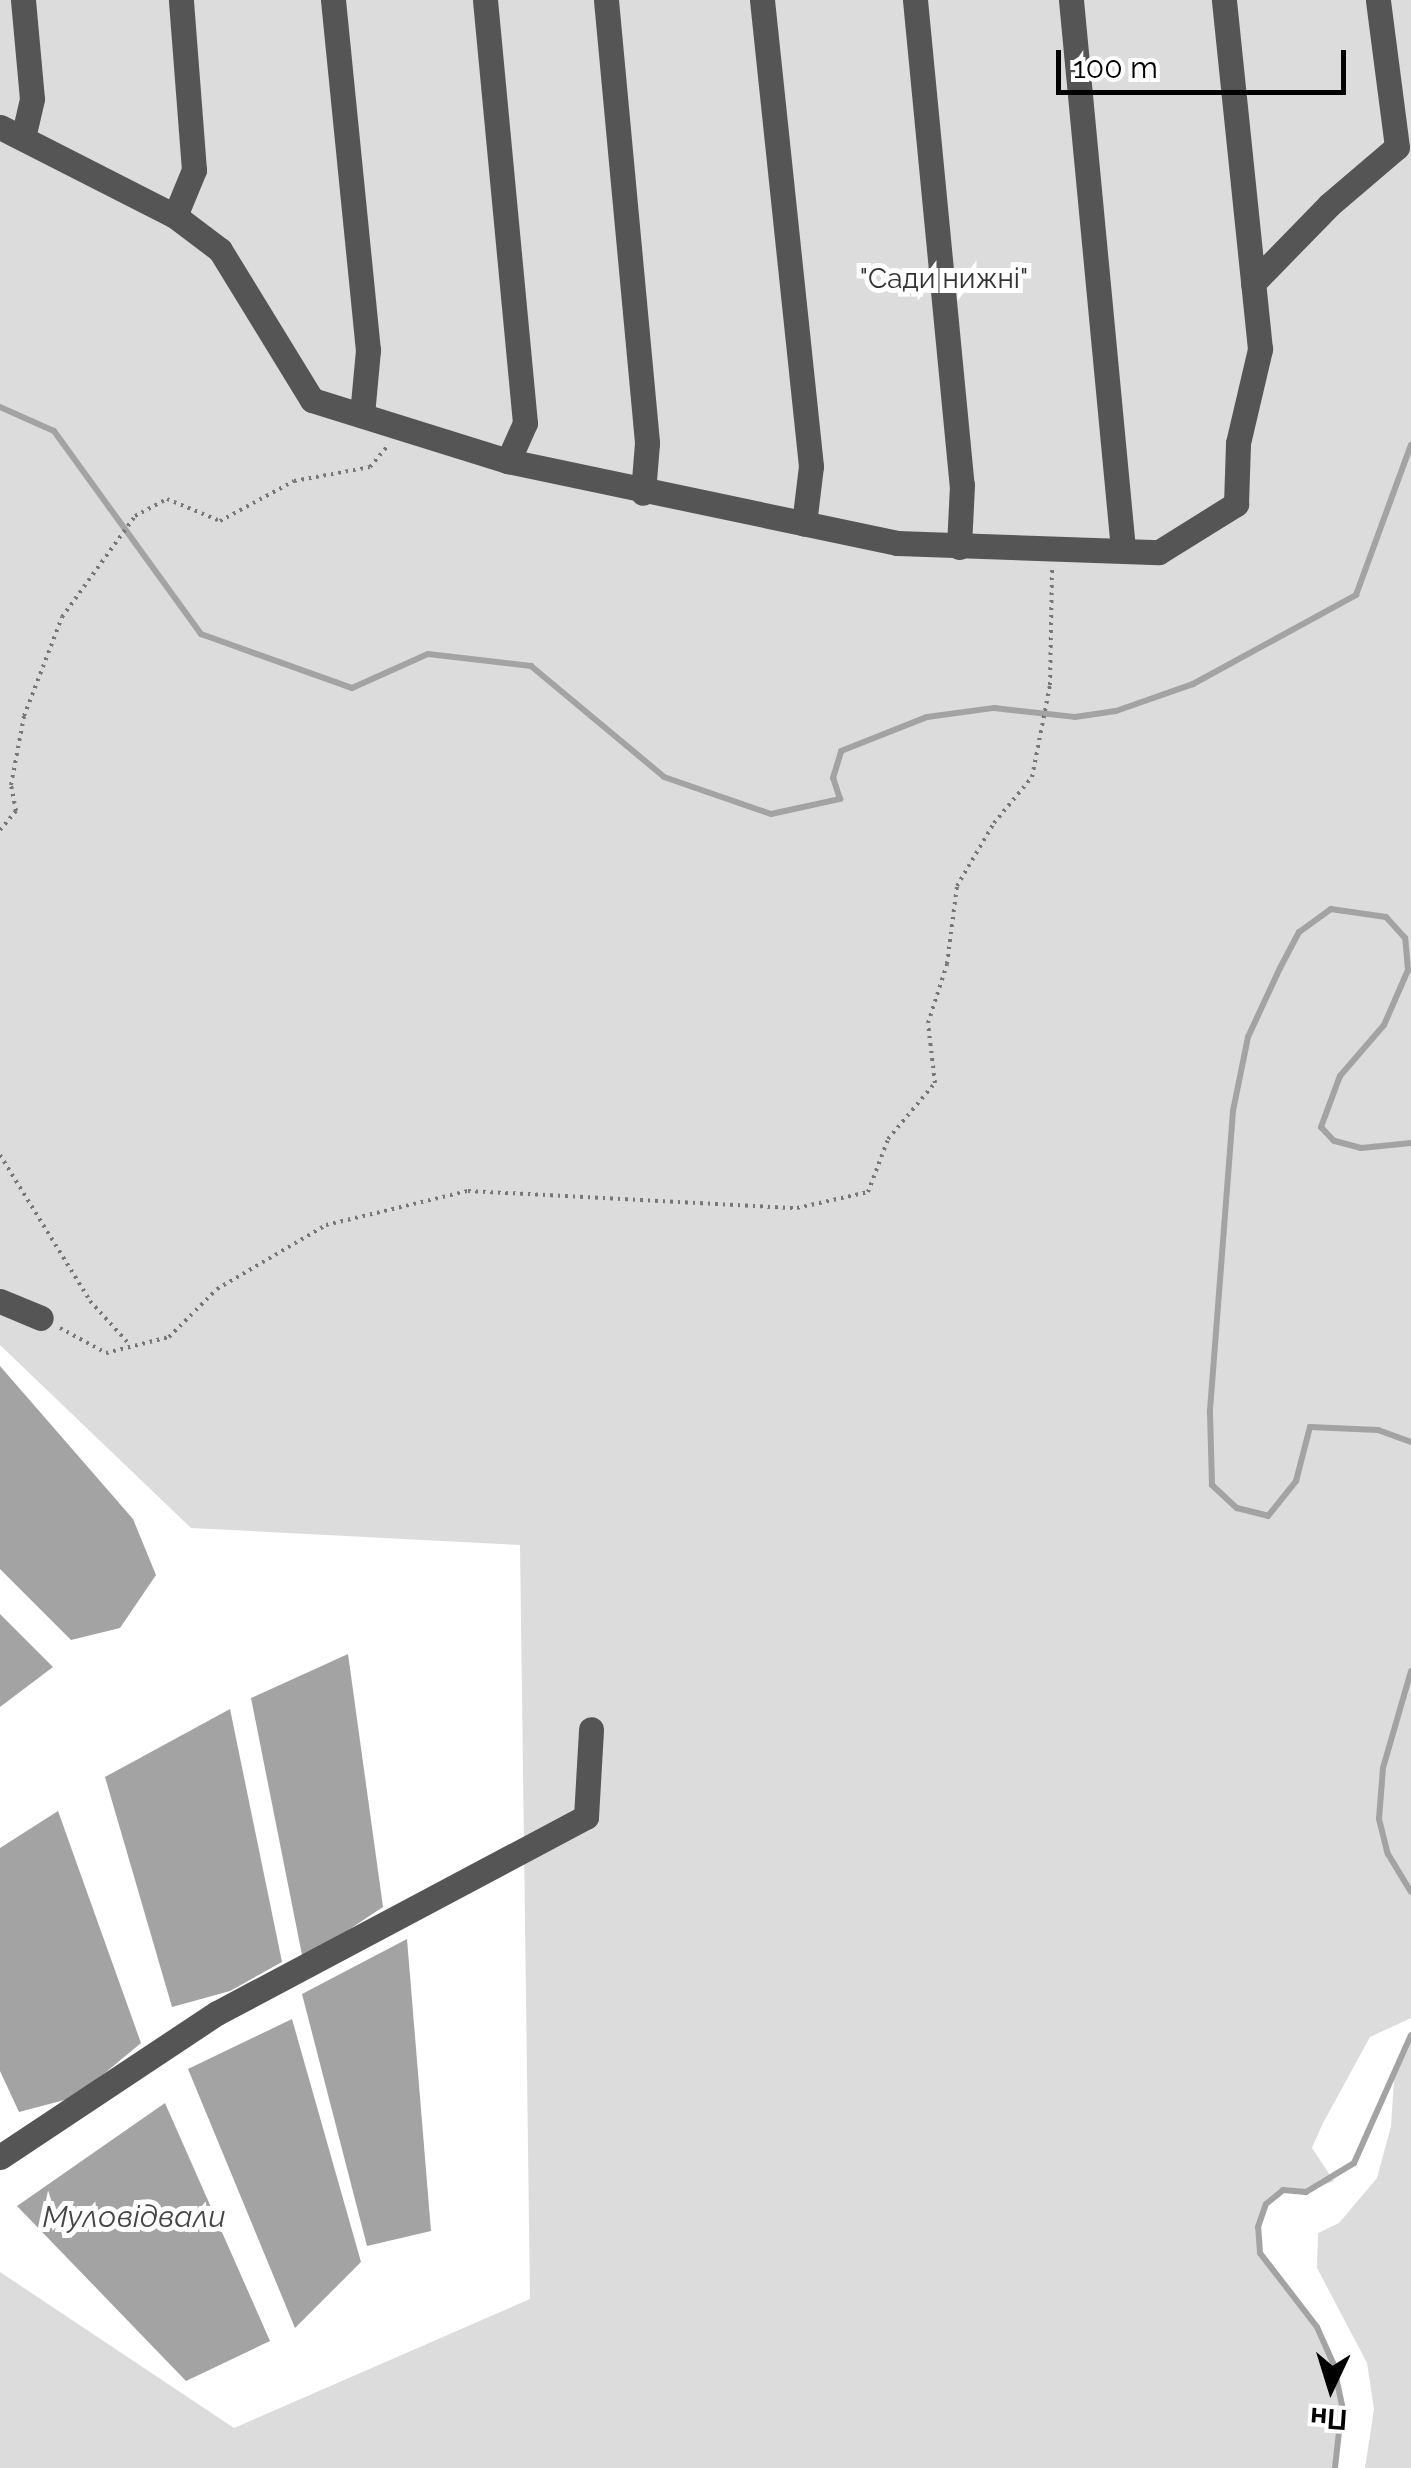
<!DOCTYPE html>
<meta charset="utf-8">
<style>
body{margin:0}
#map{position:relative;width:1411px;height:2468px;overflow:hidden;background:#fff;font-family:Raleway,sans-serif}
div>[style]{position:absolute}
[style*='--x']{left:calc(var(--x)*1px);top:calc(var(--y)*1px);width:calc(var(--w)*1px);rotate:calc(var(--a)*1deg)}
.green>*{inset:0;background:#dcdcdc}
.water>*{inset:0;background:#a3a3a3}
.stream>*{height:6px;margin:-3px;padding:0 3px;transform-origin:3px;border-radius:3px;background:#a3a3a3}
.path>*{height:4px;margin-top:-2px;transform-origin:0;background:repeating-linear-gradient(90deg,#777 0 2.5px,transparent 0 7.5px)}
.minor>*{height:25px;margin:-12.5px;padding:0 12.5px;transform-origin:12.5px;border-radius:12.5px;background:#555}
span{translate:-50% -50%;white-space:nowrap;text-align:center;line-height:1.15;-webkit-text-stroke:10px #fff;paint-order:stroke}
.park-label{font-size:28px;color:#333}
.water-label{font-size:30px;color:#444;font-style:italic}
.north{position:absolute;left:1281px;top:2338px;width:100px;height:100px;-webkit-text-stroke:8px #fff;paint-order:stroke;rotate:184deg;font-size:28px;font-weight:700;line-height:40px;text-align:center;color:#000}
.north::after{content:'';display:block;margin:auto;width:35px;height:45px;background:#000;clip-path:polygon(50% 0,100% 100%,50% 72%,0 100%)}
.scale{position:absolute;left:1056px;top:50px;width:290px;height:45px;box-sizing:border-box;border:5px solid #000;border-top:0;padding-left:12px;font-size:30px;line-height:35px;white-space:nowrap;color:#000;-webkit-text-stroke:8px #fff;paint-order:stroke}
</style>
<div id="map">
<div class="green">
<div style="clip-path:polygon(0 0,1411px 0,1411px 2018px,1370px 2037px,1322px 2125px,1312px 2148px,1334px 2181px,1306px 2192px,1283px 2190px,1266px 2204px,1258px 2227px,1260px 2253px,1317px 2327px,1333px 2363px,1342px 2405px,1335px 2468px,0 2468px,0 2272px,234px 2428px,530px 2299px,520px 1545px,191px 1528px,0 1345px)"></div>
<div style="clip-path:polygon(1411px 2035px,1411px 2468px,1365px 2468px,1374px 2409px,1367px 2363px,1317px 2268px,1318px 2233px,1339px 2223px,1377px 2178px,1391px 2126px,1395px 2065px)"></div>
</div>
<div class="water">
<div style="clip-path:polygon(0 1366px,133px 1519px,156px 1575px,120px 1628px,71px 1640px,0 1569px)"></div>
<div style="clip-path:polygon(0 1614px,53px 1667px,0 1707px)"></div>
<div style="clip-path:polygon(348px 1654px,383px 1907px,303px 1960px,251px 1698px)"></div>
<div style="clip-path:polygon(230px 1709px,282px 1962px,230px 1991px,172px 2007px,105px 1777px)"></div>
<div style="clip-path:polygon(58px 1811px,141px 2043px,76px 2097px,19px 2112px,0 2071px,0 1848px)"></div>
<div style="clip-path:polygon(407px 1939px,431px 2231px,367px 2246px,302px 1994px)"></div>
<div style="clip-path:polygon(292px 2019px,361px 2262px,295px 2328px,188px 2069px)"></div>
<div style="clip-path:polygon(165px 2103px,270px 2341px,186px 2381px,17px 2206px)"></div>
</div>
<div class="stream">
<div style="--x:0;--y:407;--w:59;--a:24"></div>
<div style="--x:54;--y:431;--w:251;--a:54.1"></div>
<div style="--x:201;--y:634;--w:160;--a:19.7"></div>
<div style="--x:352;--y:688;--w:83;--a:-24.1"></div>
<div style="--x:428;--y:654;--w:104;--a:6.6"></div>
<div style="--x:531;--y:666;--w:173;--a:39.8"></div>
<div style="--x:664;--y:777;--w:113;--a:19.1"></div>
<div style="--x:771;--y:814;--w:71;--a:-12.3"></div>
<div style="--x:840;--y:799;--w:22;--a:-108"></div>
<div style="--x:833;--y:778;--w:28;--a:-73"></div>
<div style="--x:841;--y:751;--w:92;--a:-21.6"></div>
<div style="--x:927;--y:717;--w:68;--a:-7.7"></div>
<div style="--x:994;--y:708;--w:81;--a:6.3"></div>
<div style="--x:1075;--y:717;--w:41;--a:-8.3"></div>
<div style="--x:1116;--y:711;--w:82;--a:-19.3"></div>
<div style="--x:1193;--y:684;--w:186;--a:-28.6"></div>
<div style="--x:1356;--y:595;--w:160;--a:-69.9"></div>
<div style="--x:1411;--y:1143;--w:50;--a:174.3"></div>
<div style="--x:1361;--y:1148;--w:28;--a:-165"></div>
<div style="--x:1334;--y:1141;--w:19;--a:-133"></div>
<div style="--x:1321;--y:1127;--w:54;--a:-69.6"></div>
<div style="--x:1340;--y:1076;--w:67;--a:-49.2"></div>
<div style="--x:1384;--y:1025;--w:60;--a:-66.4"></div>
<div style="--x:1408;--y:970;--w:32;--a:-95"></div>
<div style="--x:1405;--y:938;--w:28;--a:-132"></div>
<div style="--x:1386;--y:917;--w:56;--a:-171.7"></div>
<div style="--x:1331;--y:909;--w:39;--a:144"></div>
<div style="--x:1299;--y:932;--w:41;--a:117.8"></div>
<div style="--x:1280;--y:968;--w:76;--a:114.9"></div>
<div style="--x:1248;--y:1037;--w:76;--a:101.5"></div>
<div style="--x:1233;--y:1111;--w:303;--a:94.4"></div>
<div style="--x:1210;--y:1413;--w:72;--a:88.4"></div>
<div style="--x:1212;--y:1485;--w:34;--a:43"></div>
<div style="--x:1237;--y:1508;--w:32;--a:14"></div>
<div style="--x:1268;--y:1516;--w:45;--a:-51.3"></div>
<div style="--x:1296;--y:1481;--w:56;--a:-75.5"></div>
<div style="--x:1310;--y:1427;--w:68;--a:2.5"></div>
<div style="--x:1378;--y:1430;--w:35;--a:20"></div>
<div style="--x:1411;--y:1671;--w:101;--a:106.1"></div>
<div style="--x:1383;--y:1768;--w:51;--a:94.5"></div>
<div style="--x:1379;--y:1819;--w:36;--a:76"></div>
<div style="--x:1388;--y:1854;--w:44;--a:58.8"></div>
<div style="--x:1335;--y:2468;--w:63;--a:-83.7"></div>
<div style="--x:1342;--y:2405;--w:43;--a:-102.1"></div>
<div style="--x:1333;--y:2363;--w:39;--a:-114"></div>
<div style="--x:1317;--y:2327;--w:93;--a:-127.6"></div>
<div style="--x:1260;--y:2253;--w:26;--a:-94"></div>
<div style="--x:1258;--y:2227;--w:24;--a:-71"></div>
<div style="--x:1266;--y:2204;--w:22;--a:-39"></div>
<div style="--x:1283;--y:2190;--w:23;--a:5"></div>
<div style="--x:1306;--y:2192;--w:56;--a:-31.1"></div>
<div style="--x:1354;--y:2163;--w:140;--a:-66"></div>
</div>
<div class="path">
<div style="--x:0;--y:830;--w:25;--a:-50"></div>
<div style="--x:16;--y:811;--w:26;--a:-101"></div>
<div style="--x:11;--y:785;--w:70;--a:-79.3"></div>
<div style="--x:24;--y:716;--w:106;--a:-69"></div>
<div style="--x:62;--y:617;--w:125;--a:-54.1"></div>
<div style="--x:135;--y:516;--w:36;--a:-28"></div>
<div style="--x:167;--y:499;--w:57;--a:22.5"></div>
<div style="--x:220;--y:521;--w:84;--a:-28.4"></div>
<div style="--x:294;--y:481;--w:77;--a:-10.4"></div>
<div style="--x:370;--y:467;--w:26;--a:-50"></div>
<div style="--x:0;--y:1155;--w:172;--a:58.3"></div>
<div style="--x:90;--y:1301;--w:58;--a:47.8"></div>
<div style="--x:60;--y:1328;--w:52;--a:28.5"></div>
<div style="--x:106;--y:1353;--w:65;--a:-14.3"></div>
<div style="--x:169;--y:1337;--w:68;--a:-45"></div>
<div style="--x:217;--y:1289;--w:126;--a:-30.4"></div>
<div style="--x:326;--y:1225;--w:146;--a:-13.5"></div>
<div style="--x:468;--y:1191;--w:329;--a:3"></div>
<div style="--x:797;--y:1208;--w:73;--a:-12.7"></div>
<div style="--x:868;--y:1192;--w:57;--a:-69.3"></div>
<div style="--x:888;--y:1139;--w:73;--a:-50"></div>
<div style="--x:935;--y:1083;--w:60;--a:-96.7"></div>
<div style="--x:928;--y:1023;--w:62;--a:-72.1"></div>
<div style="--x:947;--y:964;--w:79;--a:-82.7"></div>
<div style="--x:957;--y:886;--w:73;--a:-59.6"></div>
<div style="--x:994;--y:823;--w:60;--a:-50.4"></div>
<div style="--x:1032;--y:777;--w:94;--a:-78.9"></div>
<div style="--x:1050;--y:685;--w:115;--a:-89"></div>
</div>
<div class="minor">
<div style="--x:23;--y:0;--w:99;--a:84.8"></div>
<div style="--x:32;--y:99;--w:37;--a:103"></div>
<div style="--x:333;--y:0;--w:352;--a:84.3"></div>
<div style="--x:368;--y:350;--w:65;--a:95.3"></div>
<div style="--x:485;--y:0;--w:425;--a:84.6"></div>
<div style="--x:525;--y:423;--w:42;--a:114.1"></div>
<div style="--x:606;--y:0;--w:445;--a:84.7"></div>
<div style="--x:647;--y:443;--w:50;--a:94.6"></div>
<div style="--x:762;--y:0;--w:469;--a:84"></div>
<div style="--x:811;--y:466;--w:58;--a:96.9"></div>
<div style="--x:915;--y:0;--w:487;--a:84.5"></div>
<div style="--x:962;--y:485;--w:62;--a:92.8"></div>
<div style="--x:1071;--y:0;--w:551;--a:84.59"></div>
<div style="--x:0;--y:127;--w:196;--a:27"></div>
<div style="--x:175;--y:216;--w:56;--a:37.1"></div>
<div style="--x:220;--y:250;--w:176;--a:58.5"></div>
<div style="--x:312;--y:400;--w:205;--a:17.3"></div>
<div style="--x:508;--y:461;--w:398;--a:11.9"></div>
<div style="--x:897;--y:543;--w:262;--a:2"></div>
<div style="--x:1159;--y:552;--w:91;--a:-31.9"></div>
<div style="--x:1236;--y:504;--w:61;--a:-88.1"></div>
<div style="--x:1238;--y:443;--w:97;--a:-76.8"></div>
<div style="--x:1260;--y:349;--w:351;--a:-95.9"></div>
<div style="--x:175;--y:216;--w:50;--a:-67.6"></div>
<div style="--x:194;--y:170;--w:170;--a:-94.4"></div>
<div style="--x:1253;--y:283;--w:109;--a:-45.7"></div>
<div style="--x:1329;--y:205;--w:89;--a:-40.5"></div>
<div style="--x:1397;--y:147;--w:148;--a:-97.4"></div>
<div style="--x:0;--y:1301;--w:44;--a:22.5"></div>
<div style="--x:0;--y:2157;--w:260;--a:-33.6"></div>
<div style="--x:217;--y:2013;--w:418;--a:-28"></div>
<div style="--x:586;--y:1817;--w:88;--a:-86.7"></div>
</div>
<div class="park-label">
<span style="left:944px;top:279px">"Сади нижні"</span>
</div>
<div class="water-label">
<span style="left:134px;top:2217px">Муловідвали</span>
</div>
<div class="north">Пн</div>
<div class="scale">100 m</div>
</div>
